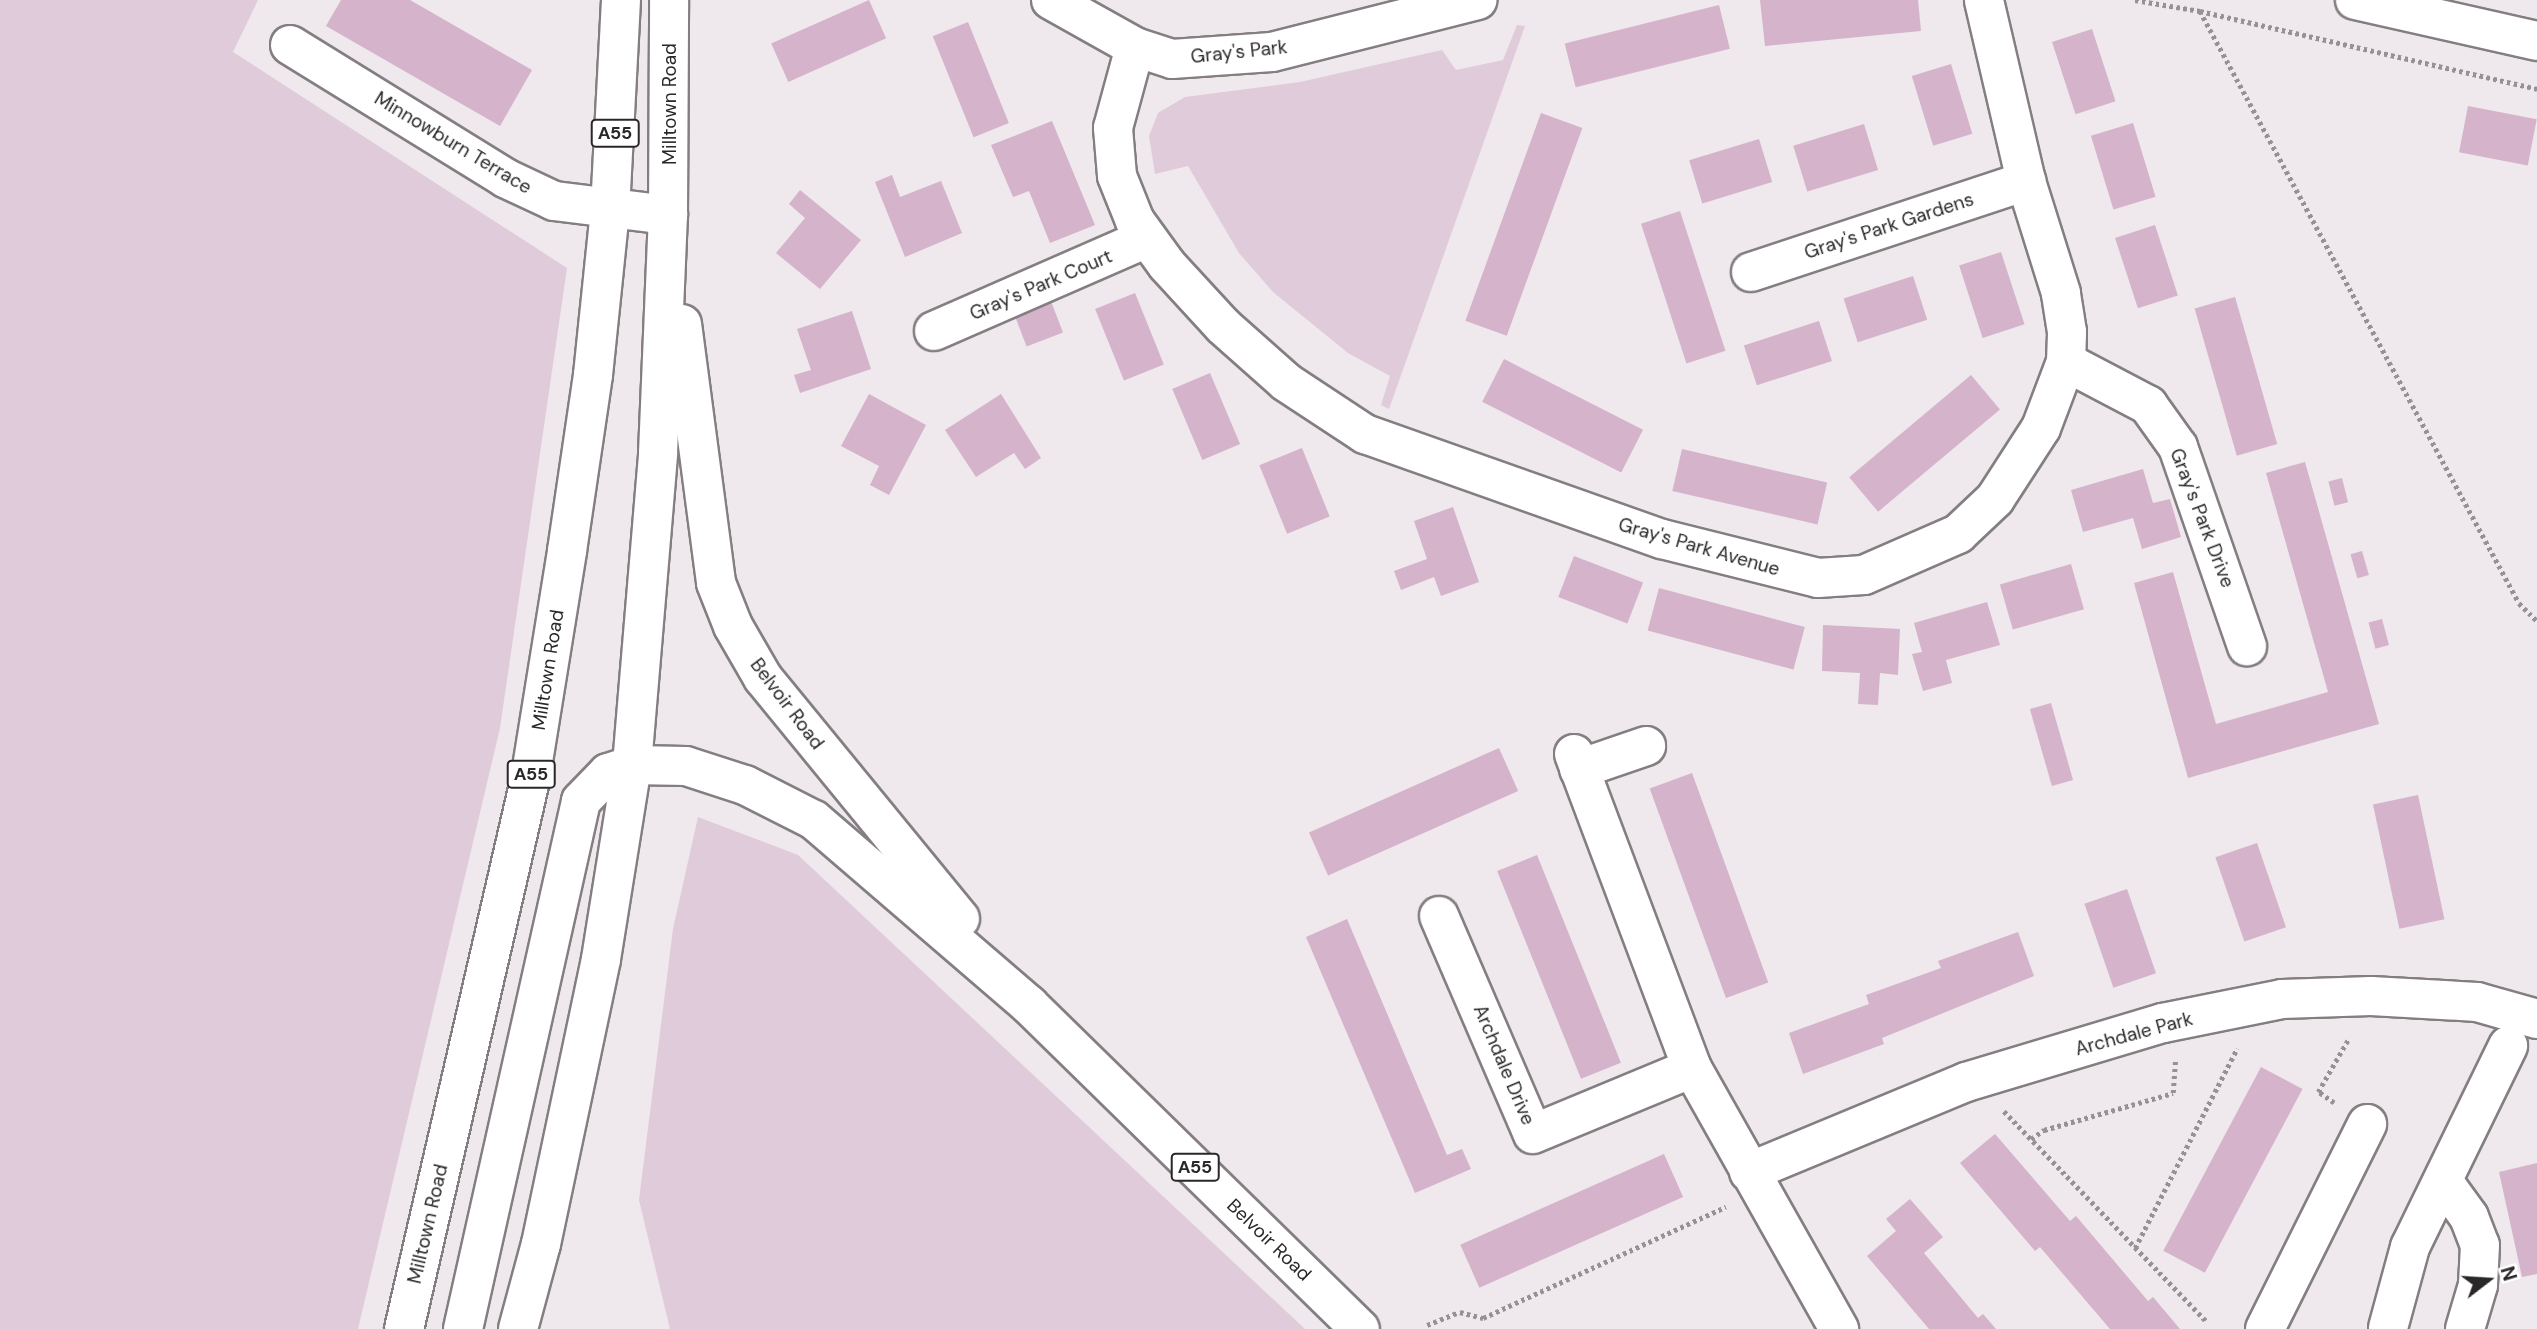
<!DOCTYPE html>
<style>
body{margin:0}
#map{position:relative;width:2537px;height:1329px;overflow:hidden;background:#efe8ed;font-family:"DM Sans",sans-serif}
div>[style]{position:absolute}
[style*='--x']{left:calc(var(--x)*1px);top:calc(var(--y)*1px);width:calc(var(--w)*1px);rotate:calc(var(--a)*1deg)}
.green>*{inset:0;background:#e0cbda}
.building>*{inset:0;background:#d4b3cb;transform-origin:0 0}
.path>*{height:4.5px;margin-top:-2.25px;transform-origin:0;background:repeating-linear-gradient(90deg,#969194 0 3.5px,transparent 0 7px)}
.roads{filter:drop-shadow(2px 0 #847e82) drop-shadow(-2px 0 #847e82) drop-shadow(0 2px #847e82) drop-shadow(0 -2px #847e82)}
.minor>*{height:38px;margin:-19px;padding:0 19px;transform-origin:19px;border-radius:19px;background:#fff}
.highway>*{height:38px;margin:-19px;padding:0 19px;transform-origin:19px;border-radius:19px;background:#fff}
span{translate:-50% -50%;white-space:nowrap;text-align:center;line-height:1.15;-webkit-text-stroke:7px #fff;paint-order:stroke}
.shield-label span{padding:2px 5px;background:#fff;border:2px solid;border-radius:5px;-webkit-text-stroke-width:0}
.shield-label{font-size:18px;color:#2a2729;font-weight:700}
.street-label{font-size:19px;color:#2a2729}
.north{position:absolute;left:2453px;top:1245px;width:70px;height:70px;-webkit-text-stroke:5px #fff;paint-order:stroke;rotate:73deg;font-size:19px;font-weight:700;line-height:28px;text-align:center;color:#2a2729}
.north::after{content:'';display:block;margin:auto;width:24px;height:32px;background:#2a2729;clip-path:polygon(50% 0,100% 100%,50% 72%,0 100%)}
</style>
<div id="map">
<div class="green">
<div style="clip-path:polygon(0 0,258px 0,233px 52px,567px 268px,500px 728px,358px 1329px,0 1329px)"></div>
<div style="clip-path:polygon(1517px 25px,1525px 26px,1389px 409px,1381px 405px,1390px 376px,1348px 353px,1273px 292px,1239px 253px,1188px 166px,1155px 174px,1149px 136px,1158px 113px,1185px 97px,1300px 82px,1442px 50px,1456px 70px,1503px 60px)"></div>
<div style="clip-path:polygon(698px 817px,798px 855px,1305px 1329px,670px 1329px,639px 1200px,673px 929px)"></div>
</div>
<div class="building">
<div style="clip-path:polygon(341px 0,410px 0,532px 70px,500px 126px,326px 26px)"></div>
<div style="left:869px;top:0;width:42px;height:107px;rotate:66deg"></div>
<div style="clip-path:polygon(1760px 0,1918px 0,1921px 31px,1765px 46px)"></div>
<div style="left:1719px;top:5px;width:45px;height:159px;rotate:76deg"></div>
<div style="left:968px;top:22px;width:109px;height:38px;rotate:68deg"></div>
<div style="left:2092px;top:29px;width:76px;height:42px;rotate:72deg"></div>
<div style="left:1951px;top:64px;width:73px;height:41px;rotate:73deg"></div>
<div style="left:2468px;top:106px;width:70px;height:47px;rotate:11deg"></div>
<div style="left:1541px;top:113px;width:44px;height:221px;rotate:20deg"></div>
<div style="clip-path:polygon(1052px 121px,1095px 225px,1050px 243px,1029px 191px,1013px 197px,991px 145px)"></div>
<div style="left:2133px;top:123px;width:77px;height:44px;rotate:73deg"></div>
<div style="left:1864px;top:124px;width:48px;height:74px;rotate:73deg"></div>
<div style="left:1759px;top:139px;width:45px;height:73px;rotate:73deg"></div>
<div style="clip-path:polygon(892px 175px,900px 197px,941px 181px,962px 233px,905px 257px,875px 182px)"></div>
<div style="clip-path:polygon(800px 190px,861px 240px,820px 289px,776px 253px,805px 218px,789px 204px)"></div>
<div style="left:1680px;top:211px;width:147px;height:41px;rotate:72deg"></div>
<div style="left:2155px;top:225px;width:74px;height:42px;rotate:72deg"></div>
<div style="left:2001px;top:252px;width:76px;height:44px;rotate:72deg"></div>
<div style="left:1913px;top:276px;width:46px;height:73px;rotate:72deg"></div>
<div style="left:1135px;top:293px;width:77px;height:43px;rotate:68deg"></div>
<div style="left:1049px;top:296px;width:39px;height:39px;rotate:69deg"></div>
<div style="left:2235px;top:297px;width:153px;height:42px;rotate:74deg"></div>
<div style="clip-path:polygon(852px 311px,871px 369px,800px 393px,794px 375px,811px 370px,797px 329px)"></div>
<div style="left:1819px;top:321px;width:42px;height:79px;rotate:72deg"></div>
<div style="left:1504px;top:359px;width:156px;height:48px;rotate:27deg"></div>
<div style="left:1210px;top:373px;width:77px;height:41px;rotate:67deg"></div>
<div style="left:1971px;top:375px;width:45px;height:159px;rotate:50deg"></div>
<div style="clip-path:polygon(869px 394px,926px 425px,889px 495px,870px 485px,879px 466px,841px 446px)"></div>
<div style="clip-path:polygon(1001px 394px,1041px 458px,1025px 469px,1014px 453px,976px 477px,945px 430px)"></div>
<div style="left:1302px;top:448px;width:74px;height:46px;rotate:68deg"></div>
<div style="left:1682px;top:449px;width:149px;height:43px;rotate:13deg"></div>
<div style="clip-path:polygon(2305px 462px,2379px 724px,2188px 778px,2134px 583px,2173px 572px,2216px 724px,2328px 692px,2266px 473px)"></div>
<div style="clip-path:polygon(2143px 469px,2153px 503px,2170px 499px,2181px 537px,2142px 549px,2133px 518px,2083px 532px,2071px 490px)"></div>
<div style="left:2342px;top:478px;width:25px;height:14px;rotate:76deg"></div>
<div style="clip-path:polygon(1453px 507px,1479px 582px,1441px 596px,1434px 577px,1401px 590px,1394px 571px,1427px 559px,1414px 521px)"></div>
<div style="left:2362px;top:551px;width:25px;height:12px;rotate:74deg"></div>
<div style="left:1574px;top:556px;width:74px;height:44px;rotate:21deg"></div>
<div style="left:2071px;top:564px;width:47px;height:74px;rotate:74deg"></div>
<div style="left:1659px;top:588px;width:151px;height:44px;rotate:15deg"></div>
<div style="clip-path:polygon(1987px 602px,2000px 645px,1946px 660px,1952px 683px,1923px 691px,1912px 654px,1922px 652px,1914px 623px)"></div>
<div style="left:2382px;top:619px;width:27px;height:14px;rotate:75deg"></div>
<div style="clip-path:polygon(1823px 625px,1900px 629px,1898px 675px,1880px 673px,1878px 705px,1858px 704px,1860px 673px,1822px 671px)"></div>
<div style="left:2051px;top:703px;width:80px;height:22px;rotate:74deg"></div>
<div style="left:1499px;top:748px;width:47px;height:208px;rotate:66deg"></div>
<div style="left:1692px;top:773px;width:223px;height:45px;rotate:70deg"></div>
<div style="left:2418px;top:795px;width:127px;height:46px;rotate:78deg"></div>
<div style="left:2257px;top:843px;width:89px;height:44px;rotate:71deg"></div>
<div style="left:1537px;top:855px;width:224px;height:43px;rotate:68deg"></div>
<div style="left:2127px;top:889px;width:89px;height:45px;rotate:71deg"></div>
<div style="clip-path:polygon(1347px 919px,1447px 1155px,1462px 1149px,1471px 1169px,1415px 1193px,1306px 937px)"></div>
<div style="clip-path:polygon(2018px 932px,2034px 976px,1882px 1038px,1884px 1044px,1803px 1074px,1789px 1033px,1869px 1004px,1866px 995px,1941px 968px,1938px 961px)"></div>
<div style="left:2261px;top:1067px;width:47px;height:208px;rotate:28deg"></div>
<div style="clip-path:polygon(1995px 1134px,2070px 1221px,2076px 1216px,2148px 1301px,2153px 1297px,2180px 1329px,2110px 1329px,2040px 1247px,2035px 1251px,1960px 1163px)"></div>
<div style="left:1664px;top:1154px;width:47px;height:223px;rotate:66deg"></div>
<div style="clip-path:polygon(2537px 1163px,2537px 1274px,2522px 1277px,2499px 1172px)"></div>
<div style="clip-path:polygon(1910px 1199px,1943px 1237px,1924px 1253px,1978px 1318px,1983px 1314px,1996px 1329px,1929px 1329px,1867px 1256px,1896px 1231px,1886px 1219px)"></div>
</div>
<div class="path">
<div style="--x:2135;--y:0;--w:66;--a:9.6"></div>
<div style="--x:2200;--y:11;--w:346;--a:13"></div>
<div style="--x:2200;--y:11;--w:672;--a:61.68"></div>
<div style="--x:2519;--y:603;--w:25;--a:45"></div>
<div style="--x:2334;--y:1103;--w:19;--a:-145"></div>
<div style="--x:2318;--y:1092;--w:62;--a:-60.1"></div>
<div style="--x:2004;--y:1111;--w:291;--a:46.1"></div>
<div style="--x:2031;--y:1139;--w:16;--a:-35"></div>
<div style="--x:2044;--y:1130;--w:134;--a:-16"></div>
<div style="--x:2173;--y:1093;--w:32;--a:-86"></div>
<div style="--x:2135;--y:1248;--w:224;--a:-62.9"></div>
<div style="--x:1427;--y:1325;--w:35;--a:-22"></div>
<div style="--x:1460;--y:1312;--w:24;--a:15"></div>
<div style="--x:1483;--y:1318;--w:267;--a:-24.6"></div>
</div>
<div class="roads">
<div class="minor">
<div style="--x:1051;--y:0;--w:96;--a:29.2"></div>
<div style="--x:1135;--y:47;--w:39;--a:18"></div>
<div style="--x:1172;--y:59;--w:100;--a:-4"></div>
<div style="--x:1272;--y:52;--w:212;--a:-14.2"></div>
<div style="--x:2355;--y:0;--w:187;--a:12.7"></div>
<div style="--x:290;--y:45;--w:253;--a:31.7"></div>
<div style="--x:505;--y:178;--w:54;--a:25.1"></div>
<div style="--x:554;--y:201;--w:115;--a:7"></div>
<div style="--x:1135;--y:47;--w:84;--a:105.2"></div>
<div style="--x:1113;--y:128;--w:48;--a:85.2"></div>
<div style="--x:1117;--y:176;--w:48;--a:68.2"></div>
<div style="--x:1135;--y:221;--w:54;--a:54"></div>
<div style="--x:1167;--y:265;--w:83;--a:47.4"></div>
<div style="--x:1223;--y:326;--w:84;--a:41.6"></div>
<div style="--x:1286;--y:382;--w:95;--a:33.4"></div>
<div style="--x:1365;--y:434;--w:315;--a:19.5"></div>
<div style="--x:1662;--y:539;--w:161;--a:14"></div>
<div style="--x:1818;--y:578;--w:46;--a:-3.7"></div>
<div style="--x:1864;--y:575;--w:103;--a:-23.6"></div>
<div style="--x:1958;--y:534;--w:51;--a:-43.4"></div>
<div style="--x:1995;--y:499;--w:85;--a:-57.1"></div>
<div style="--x:2041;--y:428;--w:71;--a:-69.3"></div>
<div style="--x:2066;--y:362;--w:30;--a:-88"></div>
<div style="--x:2067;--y:332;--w:39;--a:-99"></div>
<div style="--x:2061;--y:293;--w:117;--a:-107.4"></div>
<div style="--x:2026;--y:181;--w:186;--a:-103.1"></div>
<div style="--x:1751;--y:272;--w:290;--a:-18.3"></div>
<div style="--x:934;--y:331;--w:232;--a:-23.6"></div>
<div style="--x:2066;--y:362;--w:93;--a:27.7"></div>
<div style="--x:2148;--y:405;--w:52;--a:54.5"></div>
<div style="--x:2178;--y:447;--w:211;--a:70.9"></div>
<div style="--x:1574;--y:754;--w:335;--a:69.4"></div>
<div style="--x:1692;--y:1068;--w:300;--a:60.6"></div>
<div style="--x:1579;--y:769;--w:71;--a:-18.9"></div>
<div style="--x:1439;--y:916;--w:237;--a:66.7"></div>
<div style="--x:1533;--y:1134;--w:172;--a:-22.5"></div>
<div style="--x:1749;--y:1172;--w:235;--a:-22.5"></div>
<div style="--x:1966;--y:1082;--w:206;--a:-16.7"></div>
<div style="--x:2163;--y:1023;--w:121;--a:-11.4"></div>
<div style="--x:2282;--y:999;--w:89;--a:-1.9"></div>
<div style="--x:2371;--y:996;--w:106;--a:3.2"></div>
<div style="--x:2477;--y:1002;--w:62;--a:15.8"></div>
<div style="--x:2443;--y:1181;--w:44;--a:54.2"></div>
<div style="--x:2469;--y:1217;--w:30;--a:69"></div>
<div style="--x:2480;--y:1245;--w:40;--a:92.9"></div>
<div style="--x:2478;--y:1285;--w:46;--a:106.5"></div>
<div style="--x:2388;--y:1328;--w:84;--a:-74.8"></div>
<div style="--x:2410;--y:1247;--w:224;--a:-64"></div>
<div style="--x:2265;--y:1329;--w:229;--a:-63.5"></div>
</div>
<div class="highway">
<div style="--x:682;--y:324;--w:261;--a:82.5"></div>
<div style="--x:716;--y:583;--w:46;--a:68.4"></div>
<div style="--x:733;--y:626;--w:60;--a:60"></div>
<div style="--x:763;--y:678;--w:311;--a:50.7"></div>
<div style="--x:404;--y:1329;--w:563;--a:-77.07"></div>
<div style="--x:530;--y:780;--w:232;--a:-80.8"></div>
<div style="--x:567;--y:551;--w:178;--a:-81.6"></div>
<div style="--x:593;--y:375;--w:166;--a:-84.1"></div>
<div style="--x:610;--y:210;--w:210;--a:-87"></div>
<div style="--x:463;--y:1329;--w:541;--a:-77.4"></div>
<div style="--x:581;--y:801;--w:39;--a:-46"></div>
<div style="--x:608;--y:773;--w:25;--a:-18"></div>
<div style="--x:632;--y:765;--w:54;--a:1.1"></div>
<div style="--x:686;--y:766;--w:62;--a:17.9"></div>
<div style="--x:745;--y:785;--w:77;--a:26.9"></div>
<div style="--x:814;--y:820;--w:284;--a:40.7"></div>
<div style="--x:1029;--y:1005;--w:463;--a:44.4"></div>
<div style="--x:518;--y:1329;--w:88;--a:-74.9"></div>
<div style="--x:541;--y:1244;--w:291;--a:-78.1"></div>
<div style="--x:601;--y:959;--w:196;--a:-80.9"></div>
<div style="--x:632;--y:765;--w:313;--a:-85.2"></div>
<div style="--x:658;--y:453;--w:238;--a:-87.6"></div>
<div style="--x:668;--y:215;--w:215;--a:-89.7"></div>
</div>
</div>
<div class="shield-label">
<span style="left:615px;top:133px">A55</span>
<span style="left:531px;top:774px">A55</span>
<span style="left:1195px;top:1167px">A55</span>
</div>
<div class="street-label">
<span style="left:1239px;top:52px;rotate:-6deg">Gray's Park</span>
<span style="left:670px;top:104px;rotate:-90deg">Milltown Road</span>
<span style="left:453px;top:143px;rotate:31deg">Minnowburn Terrace</span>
<span style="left:1889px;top:226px;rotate:-18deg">Gray's Park Gardens</span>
<span style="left:1041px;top:285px;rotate:-23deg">Gray's Park Court</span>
<span style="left:2202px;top:518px;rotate:69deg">Gray's Park Drive</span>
<span style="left:1699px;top:547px;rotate:16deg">Gray's Park Avenue</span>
<span style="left:548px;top:670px;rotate:-81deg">Milltown Road</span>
<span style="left:787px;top:704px;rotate:53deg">Belvoir Road</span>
<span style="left:2134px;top:1034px;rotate:-15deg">Archdale Park</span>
<span style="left:1504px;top:1065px;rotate:67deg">Archdale Drive</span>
<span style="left:428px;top:1224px;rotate:-77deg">Milltown Road</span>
<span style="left:1269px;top:1240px;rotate:44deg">Belvoir Road</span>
</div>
<div class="north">N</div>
</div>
